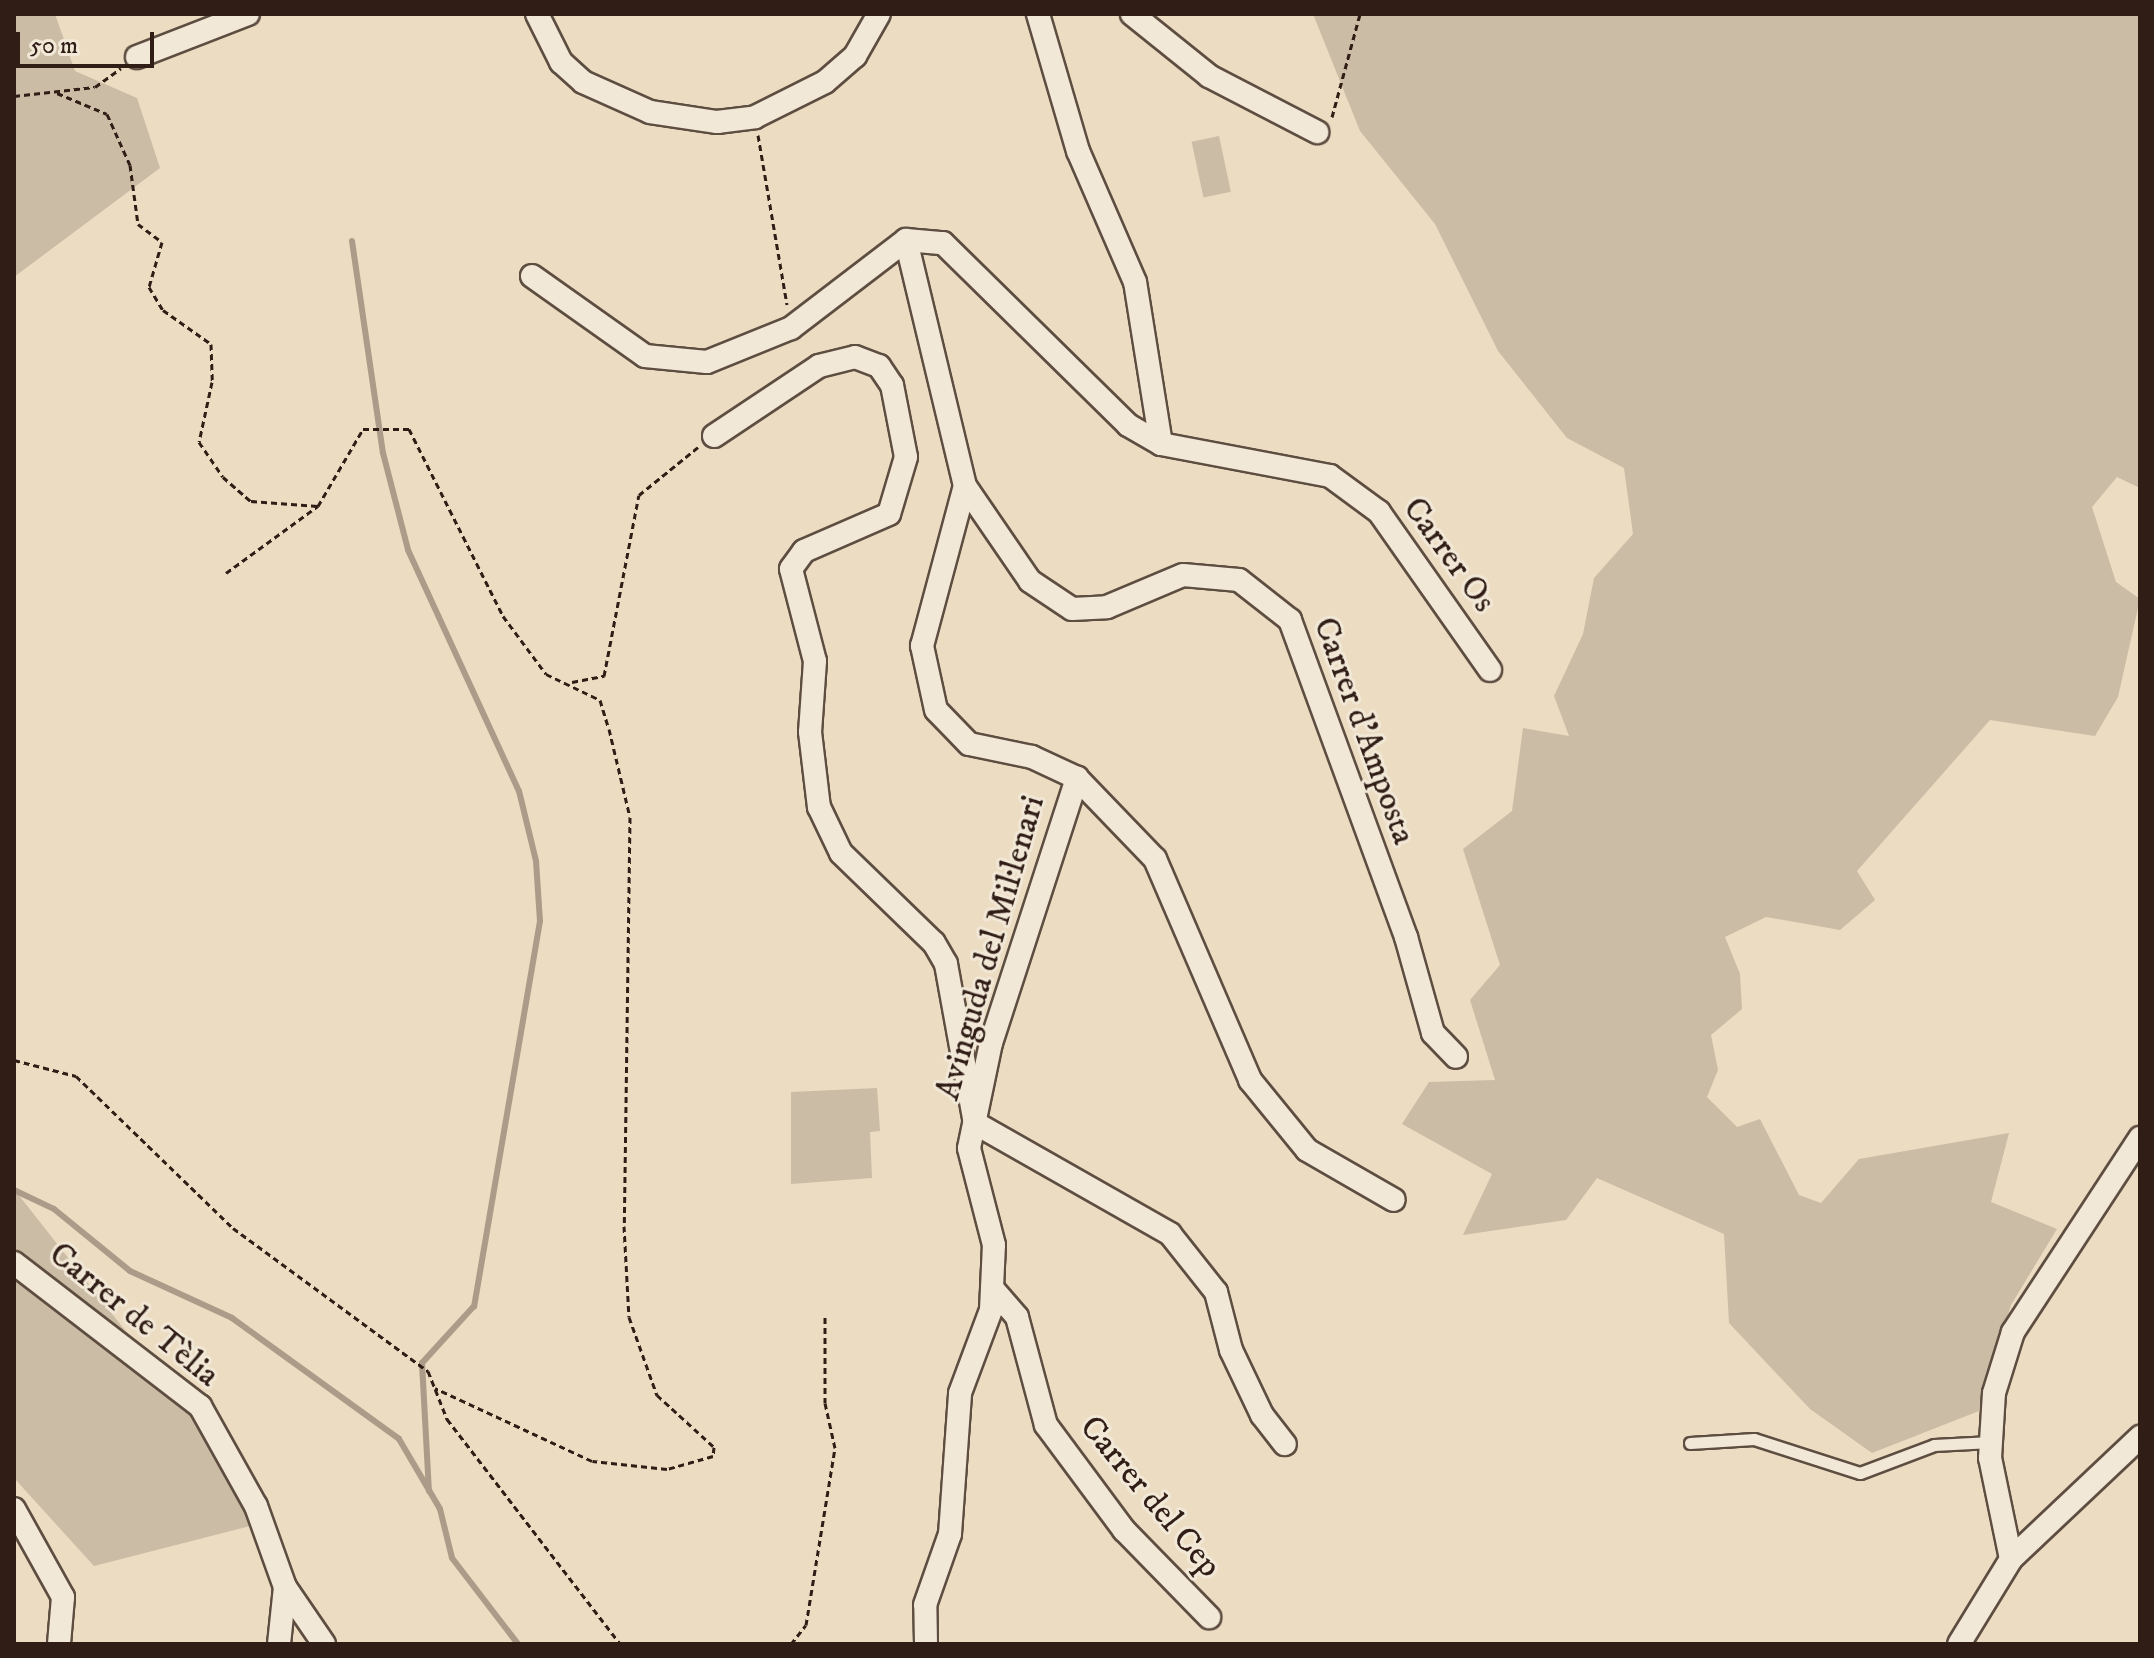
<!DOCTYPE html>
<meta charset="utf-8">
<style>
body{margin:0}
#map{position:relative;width:2154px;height:1658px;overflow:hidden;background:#ebdcc2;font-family:"IM FELL DW Pica",serif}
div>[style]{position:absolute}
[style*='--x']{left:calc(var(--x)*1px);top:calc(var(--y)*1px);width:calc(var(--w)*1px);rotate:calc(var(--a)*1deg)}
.green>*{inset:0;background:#cbbca5;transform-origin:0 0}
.stream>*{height:6px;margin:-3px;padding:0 3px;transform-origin:3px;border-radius:3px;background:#ab9b88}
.path>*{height:3px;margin-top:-1.5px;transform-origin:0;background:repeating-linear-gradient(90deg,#2f1d16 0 6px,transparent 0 10px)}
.roads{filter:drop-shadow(2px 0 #5e4d41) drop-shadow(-2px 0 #5e4d41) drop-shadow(0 2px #5e4d41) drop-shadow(0 -2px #5e4d41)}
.lane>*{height:11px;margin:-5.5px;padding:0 5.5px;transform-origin:5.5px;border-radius:5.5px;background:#f2e8d7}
.street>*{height:22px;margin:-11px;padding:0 11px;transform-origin:11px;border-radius:11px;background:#f2e8d7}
span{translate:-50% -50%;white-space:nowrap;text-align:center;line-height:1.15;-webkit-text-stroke:6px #f2e8d7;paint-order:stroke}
.street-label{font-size:34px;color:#2f1d16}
.frame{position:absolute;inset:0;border:16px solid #2f1d16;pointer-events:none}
.scale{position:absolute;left:16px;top:32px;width:138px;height:36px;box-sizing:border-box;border:4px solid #2f1d16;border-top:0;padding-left:10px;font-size:24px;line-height:28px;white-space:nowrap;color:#2f1d16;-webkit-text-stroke:6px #f2e8d7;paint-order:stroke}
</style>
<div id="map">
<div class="green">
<div style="clip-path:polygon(14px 14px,55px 14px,75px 71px,137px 98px,160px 168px,14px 277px)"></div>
<div style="clip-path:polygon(1313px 14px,2140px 14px,2140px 488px,2117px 477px,2092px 507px,2116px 582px,2140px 599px,2118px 697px,2095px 736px,1990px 720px,1857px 871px,1875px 900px,1840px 930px,1766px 917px,1725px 937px,1740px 974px,1742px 1009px,1711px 1035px,1718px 1070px,1707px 1097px,1737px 1127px,1760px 1119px,1799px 1195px,1821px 1203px,1859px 1159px,2009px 1133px,1991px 1202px,2057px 1229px,2011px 1305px,1979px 1411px,1872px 1453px,1810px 1409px,1729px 1323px,1724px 1234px,1597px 1178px,1566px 1220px,1463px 1235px,1492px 1174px,1402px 1124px,1429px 1082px,1495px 1080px,1470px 1000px,1500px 965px,1463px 849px,1512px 811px,1523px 728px,1569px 736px,1554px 696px,1583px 634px,1594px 578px,1633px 534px,1624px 468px,1567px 438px,1498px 351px,1435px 224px,1360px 131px)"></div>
<div style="left:1219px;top:136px;width:57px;height:28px;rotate:78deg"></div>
<div style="clip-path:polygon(877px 1088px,880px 1131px,870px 1132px,872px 1178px,791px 1184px,791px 1092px)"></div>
<div style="clip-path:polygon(14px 1189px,274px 1520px,94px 1566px,14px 1478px)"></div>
</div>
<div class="stream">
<div style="--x:352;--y:241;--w:214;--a:81.7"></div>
<div style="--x:383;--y:453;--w:100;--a:75.5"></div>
<div style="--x:408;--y:550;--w:265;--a:65.3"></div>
<div style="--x:519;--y:791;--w:72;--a:76.3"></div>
<div style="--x:536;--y:861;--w:60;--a:86.2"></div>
<div style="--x:540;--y:921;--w:391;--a:99.7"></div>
<div style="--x:474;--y:1306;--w:77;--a:132.4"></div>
<div style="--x:422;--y:1363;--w:128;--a:86.9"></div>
<div style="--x:14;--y:1190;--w:44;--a:25.4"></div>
<div style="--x:54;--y:1209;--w:98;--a:39.2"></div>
<div style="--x:130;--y:1271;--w:112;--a:24.7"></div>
<div style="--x:232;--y:1318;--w:206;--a:35.9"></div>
<div style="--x:399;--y:1439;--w:81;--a:59.6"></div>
<div style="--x:440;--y:1509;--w:50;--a:76.2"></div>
<div style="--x:452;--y:1558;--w:108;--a:52.5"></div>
</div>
<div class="path">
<div style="--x:57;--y:93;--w:54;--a:22.8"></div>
<div style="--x:107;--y:114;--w:56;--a:65.7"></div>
<div style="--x:130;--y:165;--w:60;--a:82.3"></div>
<div style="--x:138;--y:224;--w:30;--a:37"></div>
<div style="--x:162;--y:242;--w:47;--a:106.1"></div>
<div style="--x:149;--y:287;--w:27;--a:59"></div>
<div style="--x:163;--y:310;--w:59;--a:35.3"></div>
<div style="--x:211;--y:344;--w:38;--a:88"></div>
<div style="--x:212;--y:382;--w:61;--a:102.2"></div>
<div style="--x:199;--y:442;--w:42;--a:55.6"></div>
<div style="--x:223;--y:477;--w:37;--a:41"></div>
<div style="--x:251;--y:501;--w:67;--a:4.3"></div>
<div style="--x:318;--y:506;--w:89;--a:-59.7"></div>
<div style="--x:363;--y:429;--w:46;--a:0"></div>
<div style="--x:409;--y:429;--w:209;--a:63.3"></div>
<div style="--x:503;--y:616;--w:72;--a:53.4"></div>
<div style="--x:546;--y:674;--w:60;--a:25.7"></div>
<div style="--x:600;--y:700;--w:30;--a:73"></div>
<div style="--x:609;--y:729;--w:90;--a:76.6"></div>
<div style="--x:630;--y:817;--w:409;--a:90.8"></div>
<div style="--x:624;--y:1226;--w:91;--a:86.9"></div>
<div style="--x:629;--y:1317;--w:83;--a:70.3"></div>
<div style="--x:657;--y:1395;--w:77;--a:42.4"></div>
<div style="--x:714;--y:1447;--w:9;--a:96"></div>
<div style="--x:713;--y:1456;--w:48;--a:164.2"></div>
<div style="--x:667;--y:1469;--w:75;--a:-173.9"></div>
<div style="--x:592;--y:1461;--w:173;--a:-155.1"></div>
<div style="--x:14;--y:96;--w:81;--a:-6.3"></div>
<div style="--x:95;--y:87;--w:32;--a:-36"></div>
<div style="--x:1332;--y:117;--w:107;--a:-74.8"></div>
<div style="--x:758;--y:135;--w:172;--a:80.3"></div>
<div style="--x:226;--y:573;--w:114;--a:-36.1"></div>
<div style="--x:572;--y:682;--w:33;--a:-11"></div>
<div style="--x:604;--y:676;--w:184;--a:-79.1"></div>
<div style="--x:639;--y:495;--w:76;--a:-39.1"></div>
<div style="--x:14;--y:1060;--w:64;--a:14.5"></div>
<div style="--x:76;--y:1076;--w:219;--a:44.1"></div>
<div style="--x:233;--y:1228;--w:242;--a:36.3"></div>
<div style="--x:428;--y:1371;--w:52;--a:68.4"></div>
<div style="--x:447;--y:1419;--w:284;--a:52.4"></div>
<div style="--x:791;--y:1644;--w:24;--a:-52"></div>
<div style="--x:806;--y:1625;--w:179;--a:-80.7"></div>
<div style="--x:835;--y:1448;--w:46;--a:-102.5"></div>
<div style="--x:825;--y:1403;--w:88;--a:-90"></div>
</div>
<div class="roads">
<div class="lane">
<div style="--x:1690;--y:1443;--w:64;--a:-3.6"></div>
<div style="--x:1754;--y:1439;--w:111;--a:17.8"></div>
<div style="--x:1860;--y:1473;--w:79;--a:-20.7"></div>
<div style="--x:1934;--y:1445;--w:57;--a:-3"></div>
</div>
<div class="street">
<div style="--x:537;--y:14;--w:54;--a:63.4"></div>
<div style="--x:561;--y:62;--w:30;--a:42"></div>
<div style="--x:583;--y:82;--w:73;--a:24.1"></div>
<div style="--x:650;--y:112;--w:68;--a:8.5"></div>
<div style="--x:717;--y:122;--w:38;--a:-7"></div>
<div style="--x:755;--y:117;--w:78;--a:-26.6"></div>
<div style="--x:825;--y:82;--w:40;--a:-41"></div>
<div style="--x:855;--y:56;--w:48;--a:-60.3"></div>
<div style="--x:1132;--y:14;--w:99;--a:38.8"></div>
<div style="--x:1209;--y:76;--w:122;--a:27.4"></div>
<div style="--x:137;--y:57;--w:119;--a:-21.2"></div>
<div style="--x:532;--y:276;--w:138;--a:35.3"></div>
<div style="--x:645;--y:356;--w:62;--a:5.5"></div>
<div style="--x:707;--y:362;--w:91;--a:-22"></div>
<div style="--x:791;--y:328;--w:145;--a:-37.4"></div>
<div style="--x:714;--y:436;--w:126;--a:-33.7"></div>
<div style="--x:819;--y:366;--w:37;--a:-14"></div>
<div style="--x:855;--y:357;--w:26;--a:21"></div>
<div style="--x:879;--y:366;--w:23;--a:56"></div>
<div style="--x:892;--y:385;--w:73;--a:79"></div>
<div style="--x:906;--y:457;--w:59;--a:106.6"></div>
<div style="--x:889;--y:514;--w:93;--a:156.5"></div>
<div style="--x:804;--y:551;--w:22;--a:126"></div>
<div style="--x:791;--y:569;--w:95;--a:75.4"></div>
<div style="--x:815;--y:661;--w:71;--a:94"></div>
<div style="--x:810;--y:732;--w:76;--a:83.2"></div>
<div style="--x:819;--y:807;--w:51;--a:64.4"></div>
<div style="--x:841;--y:853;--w:129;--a:44.1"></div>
<div style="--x:934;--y:943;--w:24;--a:60"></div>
<div style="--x:946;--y:964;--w:162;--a:79.7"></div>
<div style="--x:975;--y:1123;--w:224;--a:29.6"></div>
<div style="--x:1170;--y:1234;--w:74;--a:51.6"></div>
<div style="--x:1216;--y:1292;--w:60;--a:75.5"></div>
<div style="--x:1231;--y:1350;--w:72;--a:64.5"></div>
<div style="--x:1262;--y:1415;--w:37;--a:52"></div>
<div style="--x:1161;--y:444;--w:172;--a:10.7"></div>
<div style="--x:1330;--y:476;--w:61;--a:36.3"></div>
<div style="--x:1379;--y:512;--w:193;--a:54.9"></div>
<div style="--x:965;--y:486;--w:115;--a:55.6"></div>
<div style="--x:1030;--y:581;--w:50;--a:33.7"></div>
<div style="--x:1072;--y:609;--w:35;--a:-3"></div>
<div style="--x:1107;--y:607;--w:82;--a:-22.8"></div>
<div style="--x:1183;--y:575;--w:56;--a:5.1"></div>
<div style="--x:1239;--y:580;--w:65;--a:38.1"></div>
<div style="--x:1290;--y:620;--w:338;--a:69.9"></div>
<div style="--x:1406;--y:937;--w:100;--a:74.3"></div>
<div style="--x:1433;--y:1033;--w:33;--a:46"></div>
<div style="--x:1077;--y:778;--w:112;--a:46.1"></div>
<div style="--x:1155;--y:859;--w:241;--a:66.7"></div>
<div style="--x:1250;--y:1080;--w:90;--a:50.8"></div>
<div style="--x:1307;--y:1150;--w:100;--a:29.9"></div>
<div style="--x:14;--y:1263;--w:235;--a:37.6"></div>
<div style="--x:200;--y:1406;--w:115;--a:60.8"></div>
<div style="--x:256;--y:1506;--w:86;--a:70.3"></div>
<div style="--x:285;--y:1587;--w:57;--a:96"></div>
<div style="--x:992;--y:1288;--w:38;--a:49"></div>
<div style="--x:1017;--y:1317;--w:112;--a:75"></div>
<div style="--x:1046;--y:1425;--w:131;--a:53.4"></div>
<div style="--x:1124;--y:1530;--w:122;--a:45.7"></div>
<div style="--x:14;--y:1509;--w:101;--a:60.9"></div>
<div style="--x:63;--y:1597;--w:47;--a:94.9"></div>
<div style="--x:2011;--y:1559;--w:178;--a:-43.4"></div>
<div style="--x:285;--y:1587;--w:69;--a:55.6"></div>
<div style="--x:926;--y:1644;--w:39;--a:-91"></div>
<div style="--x:925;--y:1605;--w:75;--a:-70.6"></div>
<div style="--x:950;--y:1534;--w:141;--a:-85.9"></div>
<div style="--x:960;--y:1393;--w:89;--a:-69.5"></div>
<div style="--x:991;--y:1310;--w:65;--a:-87.4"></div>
<div style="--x:994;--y:1245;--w:100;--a:-104.5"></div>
<div style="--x:969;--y:1148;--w:107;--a:-78.2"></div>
<div style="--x:991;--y:1043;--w:279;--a:-72"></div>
<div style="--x:1077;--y:778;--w:50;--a:-155"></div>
<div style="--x:1032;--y:757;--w:64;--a:-168.3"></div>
<div style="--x:969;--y:744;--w:47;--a:-134.1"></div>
<div style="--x:936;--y:710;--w:66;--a:-102.3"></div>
<div style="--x:922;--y:646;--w:166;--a:-75"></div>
<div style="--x:965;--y:486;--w:253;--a:-103.5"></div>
<div style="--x:906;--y:240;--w:37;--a:5"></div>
<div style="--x:943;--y:243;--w:260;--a:44.5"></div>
<div style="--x:1128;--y:425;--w:38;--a:30"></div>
<div style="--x:1161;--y:444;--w:164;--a:-99.1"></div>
<div style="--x:1135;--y:282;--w:143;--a:-113.5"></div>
<div style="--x:1078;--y:151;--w:143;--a:-106.3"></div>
<div style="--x:1959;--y:1644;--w:100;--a:-58.5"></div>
<div style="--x:2011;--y:1559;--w:103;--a:-101.7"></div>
<div style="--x:1990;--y:1458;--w:65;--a:-86.5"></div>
<div style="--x:1994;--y:1393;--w:64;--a:-72.7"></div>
<div style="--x:2013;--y:1332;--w:232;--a:-56.8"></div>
</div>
</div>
<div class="street-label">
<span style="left:1449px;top:555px;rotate:54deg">Carrer Os</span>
<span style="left:1364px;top:731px;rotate:70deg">Carrer d'Amposta</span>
<span style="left:991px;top:948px;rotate:-74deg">Avinguda del Mil·lenari</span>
<span style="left:134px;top:1315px;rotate:39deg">Carrer de Tèlia</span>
<span style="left:1150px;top:1497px;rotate:50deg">Carrer del Cep</span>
</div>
<div class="frame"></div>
<div class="scale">50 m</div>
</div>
